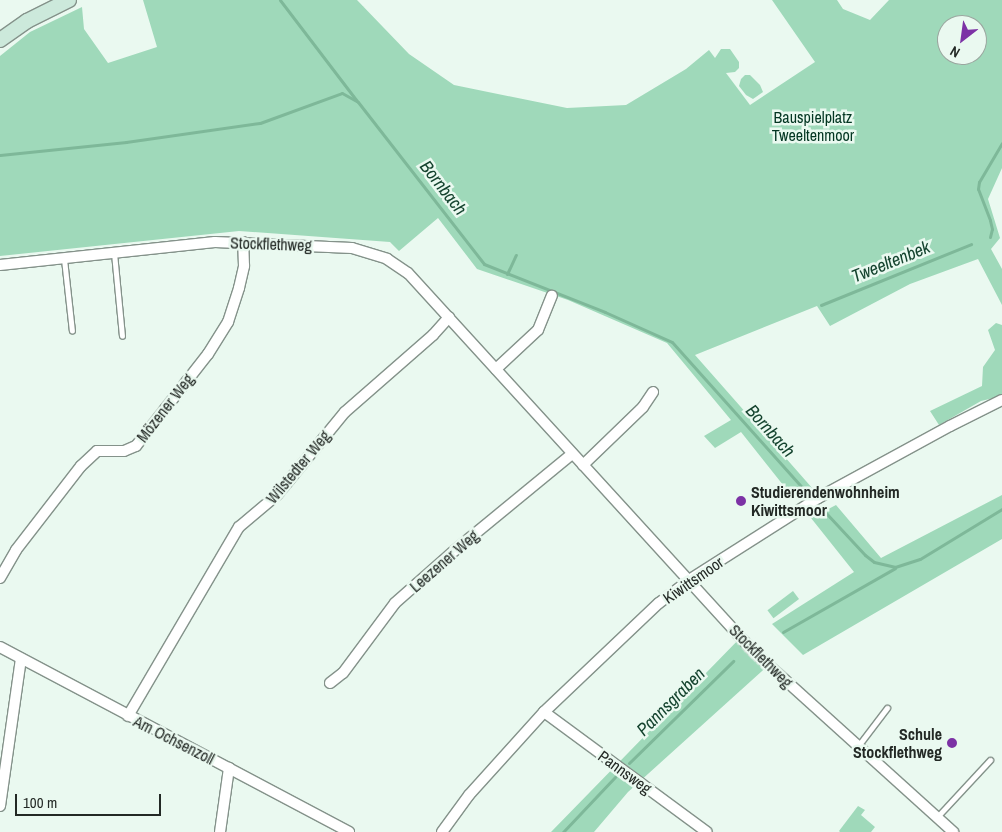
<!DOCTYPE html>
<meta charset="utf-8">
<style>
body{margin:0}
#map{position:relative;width:1002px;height:832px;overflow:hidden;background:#eaf9f0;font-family:"Archivo Narrow",sans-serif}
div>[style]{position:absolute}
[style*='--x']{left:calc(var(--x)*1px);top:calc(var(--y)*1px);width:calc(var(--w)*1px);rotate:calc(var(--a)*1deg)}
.green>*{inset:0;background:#9fd9ba;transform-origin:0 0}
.stream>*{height:3px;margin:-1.5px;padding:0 1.5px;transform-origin:1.5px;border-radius:1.5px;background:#7eb899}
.roads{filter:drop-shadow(1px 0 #84928a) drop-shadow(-1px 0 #84928a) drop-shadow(0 1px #84928a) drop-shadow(0 -1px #84928a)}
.lane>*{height:5px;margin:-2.5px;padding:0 2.5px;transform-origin:2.5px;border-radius:2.5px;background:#fff}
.street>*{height:10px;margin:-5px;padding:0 5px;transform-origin:5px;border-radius:5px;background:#fff}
.secondary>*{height:14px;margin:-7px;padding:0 7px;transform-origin:7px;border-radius:7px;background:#cce9db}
.dots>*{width:14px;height:14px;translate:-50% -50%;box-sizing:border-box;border:2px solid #eaf9f0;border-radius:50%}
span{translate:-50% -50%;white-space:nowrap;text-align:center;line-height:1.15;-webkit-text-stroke:5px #eaf9f0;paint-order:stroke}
.park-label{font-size:16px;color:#033622}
.street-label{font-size:16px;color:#232925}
.poi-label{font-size:16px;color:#232925;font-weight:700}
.left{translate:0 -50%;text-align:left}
.right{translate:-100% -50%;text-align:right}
.water-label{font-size:18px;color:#15442f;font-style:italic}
.north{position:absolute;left:937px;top:15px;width:50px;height:50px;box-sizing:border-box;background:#eaf9f0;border:1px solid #9aa69f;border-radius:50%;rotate:210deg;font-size:14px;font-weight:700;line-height:20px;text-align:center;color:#232925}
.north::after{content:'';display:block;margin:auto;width:18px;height:22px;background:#7c32a5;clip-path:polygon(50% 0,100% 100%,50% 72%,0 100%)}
.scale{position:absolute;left:15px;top:794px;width:146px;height:22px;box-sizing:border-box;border:2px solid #232925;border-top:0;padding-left:6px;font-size:15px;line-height:18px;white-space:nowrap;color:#232925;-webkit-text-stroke:4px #eaf9f0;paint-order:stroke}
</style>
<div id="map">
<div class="green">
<div style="clip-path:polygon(evenodd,143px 0,357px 0,409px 54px,454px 85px,567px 108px,626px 105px,686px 69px,709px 50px,715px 58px,721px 49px,730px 49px,739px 62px,739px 68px,735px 72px,726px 73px,750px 105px,815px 62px,772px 0,837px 0,843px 9px,870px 20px,889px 0,1002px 0,1002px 168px,988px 199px,1000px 238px,991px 249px,1002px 269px,1002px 305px,978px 259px,910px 284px,830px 326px,817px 306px,695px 355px,813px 489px,795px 500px,741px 432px,715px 448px,704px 436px,731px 420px,667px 343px,568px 300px,477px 269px,438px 218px,399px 251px,390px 242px,239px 231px,0 256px,0 56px,30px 32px,82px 7px,84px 29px,108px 63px,157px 47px,143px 0,947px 25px,977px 25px,977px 55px,947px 55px,947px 25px)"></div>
<div style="clip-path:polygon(745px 75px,750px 75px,760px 85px,763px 92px,753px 99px,746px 95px,739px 86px,741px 79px)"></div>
<div style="clip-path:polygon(996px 323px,1002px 325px,1002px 396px,981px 401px,939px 425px,930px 411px,982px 386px,983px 367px,995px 350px,988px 330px)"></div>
<div style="clip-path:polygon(1002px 495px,1002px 539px,803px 655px,772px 624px,854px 572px,811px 518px,836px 505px,881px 558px)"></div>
<div style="left:793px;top:591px;width:10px;height:32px;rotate:53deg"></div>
<div style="clip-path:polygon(744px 634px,772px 662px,628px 792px,594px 832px,551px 832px)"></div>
<div style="clip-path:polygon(858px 806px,865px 810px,861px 815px,875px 827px,871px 832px,840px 832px,839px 831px)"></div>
</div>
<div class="stream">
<div style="--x:280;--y:0;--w:127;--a:52.7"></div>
<div style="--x:0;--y:155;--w:127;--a:-5.9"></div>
<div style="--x:126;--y:142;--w:135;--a:-8.1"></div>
<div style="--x:260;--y:123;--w:87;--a:-20.1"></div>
<div style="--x:342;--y:93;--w:18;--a:29"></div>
<div style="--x:358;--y:102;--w:205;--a:52.1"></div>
<div style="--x:484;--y:264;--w:130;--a:21.6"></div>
<div style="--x:605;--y:312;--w:73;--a:24.1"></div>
<div style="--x:672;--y:342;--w:200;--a:48.2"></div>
<div style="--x:990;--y:237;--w:8;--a:-76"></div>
<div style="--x:992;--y:229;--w:9;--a:-103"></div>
<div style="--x:990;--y:220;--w:33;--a:-111"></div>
<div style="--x:978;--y:189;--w:7;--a:-82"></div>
<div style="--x:979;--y:182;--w:45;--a:-59.5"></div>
<div style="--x:507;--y:274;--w:21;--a:-65"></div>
<div style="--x:821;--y:305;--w:162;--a:-22.1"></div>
<div style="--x:826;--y:513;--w:57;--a:47.1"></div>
<div style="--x:865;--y:555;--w:11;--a:38"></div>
<div style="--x:874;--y:562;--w:22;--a:13"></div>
<div style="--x:895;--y:567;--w:26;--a:-18"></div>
<div style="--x:920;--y:559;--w:96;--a:-31.4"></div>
<div style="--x:783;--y:632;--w:129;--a:-29.7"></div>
<div style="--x:629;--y:763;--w:146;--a:-44.4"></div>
<div style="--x:563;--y:832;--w:76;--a:-46.6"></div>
</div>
<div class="roads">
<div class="lane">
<div style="--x:114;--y:253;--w:83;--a:84.5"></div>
<div style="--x:64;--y:259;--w:72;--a:83.7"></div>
<div style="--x:858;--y:746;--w:48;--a:-52.7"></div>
<div style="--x:937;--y:817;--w:78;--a:-47.1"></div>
</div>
<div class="street">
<div style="--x:0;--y:265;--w:216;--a:-6.1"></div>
<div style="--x:215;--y:242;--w:137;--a:2.5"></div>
<div style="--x:352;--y:248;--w:37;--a:17"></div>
<div style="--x:387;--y:259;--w:25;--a:34"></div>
<div style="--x:408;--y:273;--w:512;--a:47.61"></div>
<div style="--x:753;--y:651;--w:270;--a:42.1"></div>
<div style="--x:496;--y:369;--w:57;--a:-42.9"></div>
<div style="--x:538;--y:330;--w:37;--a:-68"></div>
<div style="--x:583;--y:465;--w:83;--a:-44"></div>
<div style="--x:643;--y:407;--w:18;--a:-56"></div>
<div style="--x:0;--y:578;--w:32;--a:-60"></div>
<div style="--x:16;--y:550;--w:106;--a:-52.3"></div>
<div style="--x:81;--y:466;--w:22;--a:-43"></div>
<div style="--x:97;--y:451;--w:27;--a:0"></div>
<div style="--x:124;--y:451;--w:13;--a:-23"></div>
<div style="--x:136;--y:446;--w:117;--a:-52"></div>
<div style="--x:208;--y:354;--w:38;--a:-58"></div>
<div style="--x:228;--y:322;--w:36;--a:-72"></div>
<div style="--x:239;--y:288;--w:23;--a:-77"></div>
<div style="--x:244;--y:266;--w:24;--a:-92"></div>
<div style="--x:0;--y:647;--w:395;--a:27.9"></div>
<div style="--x:330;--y:683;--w:16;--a:-38"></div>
<div style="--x:343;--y:673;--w:87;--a:-53.4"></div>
<div style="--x:395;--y:603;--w:79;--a:-41.4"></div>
<div style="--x:454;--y:551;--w:153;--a:-39.4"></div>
<div style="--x:544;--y:712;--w:202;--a:36.4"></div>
<div style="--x:128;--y:716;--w:219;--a:-59.6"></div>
<div style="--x:239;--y:527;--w:50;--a:-40.1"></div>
<div style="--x:277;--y:495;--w:107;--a:-50.7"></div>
<div style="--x:345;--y:412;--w:117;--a:-41.2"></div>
<div style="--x:433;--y:335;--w:24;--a:-48"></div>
<div style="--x:0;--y:806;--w:149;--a:-81.9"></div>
<div style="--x:220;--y:832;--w:65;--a:-82"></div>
<div style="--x:442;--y:832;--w:46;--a:-53.9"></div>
<div style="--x:469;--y:795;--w:112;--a:-47.9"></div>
<div style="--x:544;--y:712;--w:158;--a:-43.5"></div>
<div style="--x:659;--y:603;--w:38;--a:-37"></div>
<div style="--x:689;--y:580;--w:153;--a:-32.4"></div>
<div style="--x:818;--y:498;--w:150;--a:-28.6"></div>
<div style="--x:950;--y:426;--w:58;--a:-26.6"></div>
</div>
<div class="secondary">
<div style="--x:0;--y:40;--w:33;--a:-35"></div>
<div style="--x:27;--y:21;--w:47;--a:-26.6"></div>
</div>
</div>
<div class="dots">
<div style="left:741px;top:501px;background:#7c32a5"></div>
<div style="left:952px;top:743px;background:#7c32a5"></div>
</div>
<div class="park-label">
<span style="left:813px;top:126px">Bauspielplatz<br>Tweeltenmoor</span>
</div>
<div class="street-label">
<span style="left:271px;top:244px;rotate:2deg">Stockflethweg</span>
<span style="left:165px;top:408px;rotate:-52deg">Mözener Weg</span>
<span style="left:298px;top:467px;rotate:-50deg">Wilstedter Weg</span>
<span style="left:444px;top:561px;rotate:-41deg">Leezener Weg</span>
<span style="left:693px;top:580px;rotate:-35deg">Kiwittsmoor</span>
<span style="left:761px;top:656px;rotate:45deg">Stockflethweg</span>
<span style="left:174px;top:740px;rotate:27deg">Am Ochsenzoll</span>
<span style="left:625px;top:772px;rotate:36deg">Pannsweg</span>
</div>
<div class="poi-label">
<span class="left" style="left:751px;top:501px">Studierendenwohnheim<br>Kiwittsmoor</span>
<span class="right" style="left:942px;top:743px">Schule<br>Stockflethweg</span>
</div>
<div class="water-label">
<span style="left:443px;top:188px;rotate:52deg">Bornbach</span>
<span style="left:891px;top:262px;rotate:-22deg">Tweeltenbek</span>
<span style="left:770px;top:431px;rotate:48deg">Bornbach</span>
<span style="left:671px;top:702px;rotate:-45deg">Pannsgraben</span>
</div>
<div class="north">N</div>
<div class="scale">100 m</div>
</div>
